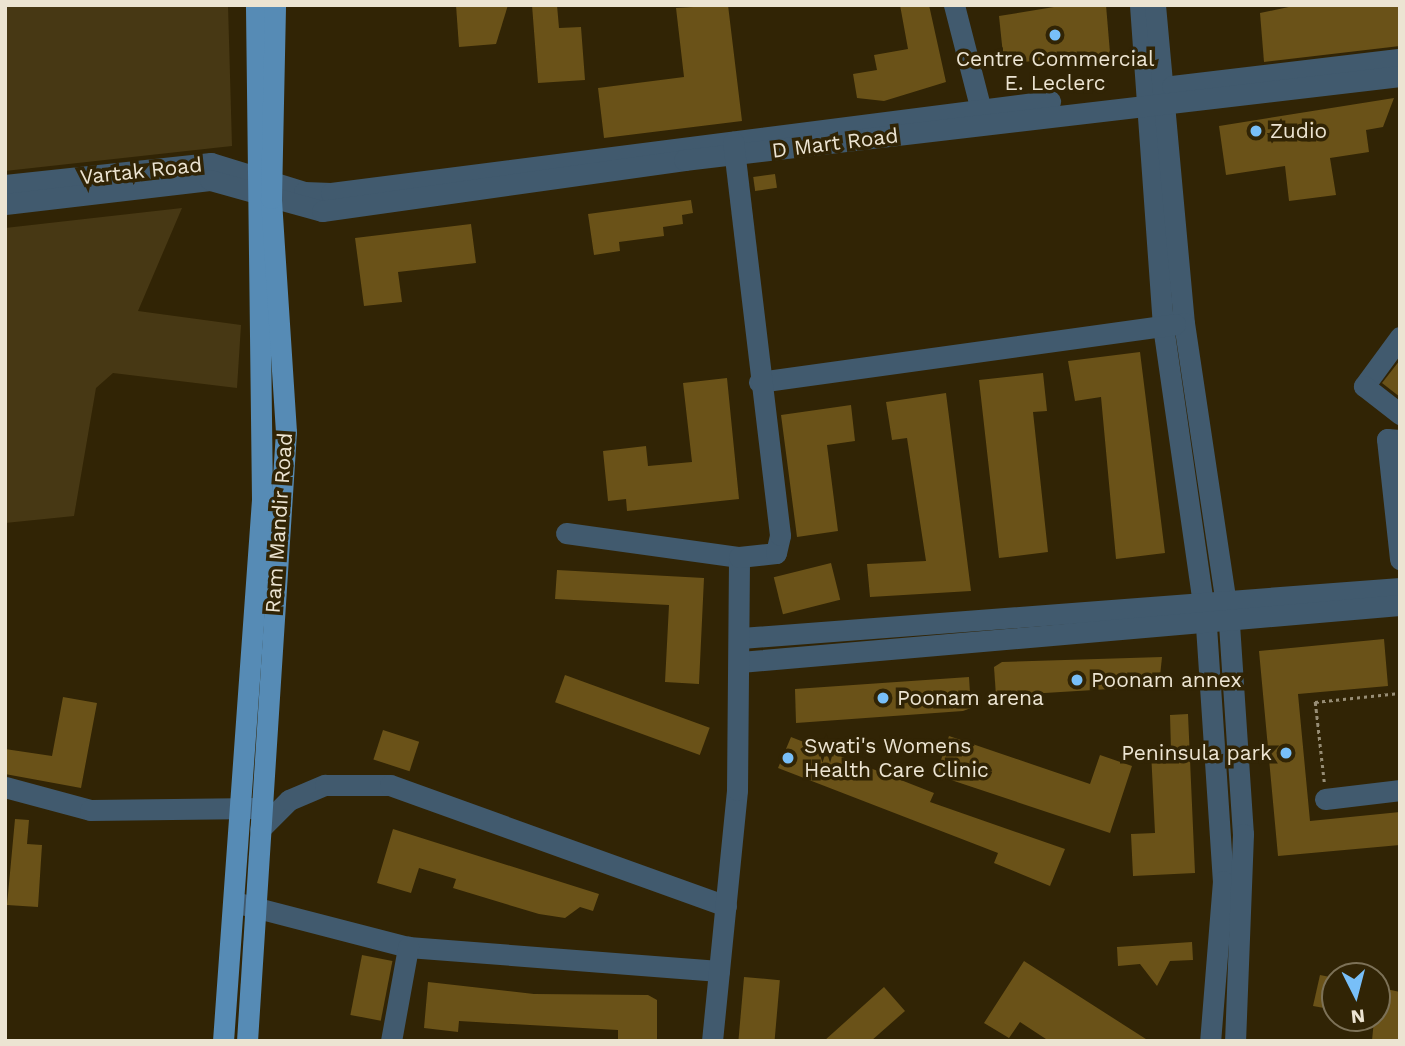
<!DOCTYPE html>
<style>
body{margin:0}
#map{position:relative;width:1405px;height:1046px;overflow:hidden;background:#312405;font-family:"Work Sans",sans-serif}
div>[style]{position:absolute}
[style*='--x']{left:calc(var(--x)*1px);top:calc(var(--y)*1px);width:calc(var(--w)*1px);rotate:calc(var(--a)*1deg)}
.green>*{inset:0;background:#473814}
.building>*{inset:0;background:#6a5218;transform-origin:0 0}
.path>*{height:2.5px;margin-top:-1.25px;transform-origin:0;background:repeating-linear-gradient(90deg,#978d75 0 3.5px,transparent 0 7px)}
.minor>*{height:21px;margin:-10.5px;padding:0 10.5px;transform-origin:10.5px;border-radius:10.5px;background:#415a6e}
.major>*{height:21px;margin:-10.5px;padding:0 10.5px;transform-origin:10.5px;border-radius:10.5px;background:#568bb5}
.dots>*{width:19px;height:19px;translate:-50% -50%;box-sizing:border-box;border:4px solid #312405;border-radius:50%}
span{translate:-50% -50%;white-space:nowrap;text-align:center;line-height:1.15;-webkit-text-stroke:7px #312405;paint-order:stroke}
.poi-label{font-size:21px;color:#ece4d2}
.left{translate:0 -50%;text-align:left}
.right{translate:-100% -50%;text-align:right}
.street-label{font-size:21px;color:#ece4d2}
.frame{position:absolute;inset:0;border:7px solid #ece4d2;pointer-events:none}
.north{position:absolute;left:1321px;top:962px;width:70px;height:70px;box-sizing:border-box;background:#312405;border:2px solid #7c7157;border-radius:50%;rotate:174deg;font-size:19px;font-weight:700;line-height:28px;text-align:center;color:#ece4d2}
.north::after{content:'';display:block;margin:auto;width:24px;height:32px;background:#78bff8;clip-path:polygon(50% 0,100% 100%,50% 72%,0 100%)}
</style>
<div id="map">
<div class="green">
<div style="clip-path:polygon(5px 5px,228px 5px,232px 146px,5px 171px)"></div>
<div style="clip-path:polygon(182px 208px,138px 311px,241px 325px,237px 388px,113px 373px,96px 388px,74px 516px,5px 523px,5px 228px)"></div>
</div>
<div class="building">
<div style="clip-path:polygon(456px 5px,508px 5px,496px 44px,459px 47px)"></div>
<div style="clip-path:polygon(532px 5px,557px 5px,559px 28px,581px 27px,585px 80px,538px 83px)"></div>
<div style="clip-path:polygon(728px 5px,742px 121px,604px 138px,598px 88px,684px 77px,676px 8px)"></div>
<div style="clip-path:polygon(900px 5px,929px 5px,946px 82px,884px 101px,857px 98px,853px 74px,877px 70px,874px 55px,908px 49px)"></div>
<div style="clip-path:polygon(1066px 5px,1106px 5px,1110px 53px,1004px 64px,999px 16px)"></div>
<div style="clip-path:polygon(1298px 5px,1400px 5px,1400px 46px,1264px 62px,1260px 13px)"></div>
<div style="clip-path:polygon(1394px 98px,1383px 127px,1366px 130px,1369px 152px,1330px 158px,1336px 195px,1289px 201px,1285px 166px,1226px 175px,1219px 126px)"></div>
<div style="left:775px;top:174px;width:14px;height:22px;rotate:82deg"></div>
<div style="clip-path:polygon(691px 200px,693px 213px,682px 215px,683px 224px,663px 227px,664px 236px,619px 242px,620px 251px,594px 255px,588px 214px)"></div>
<div style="clip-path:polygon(471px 224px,476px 263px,398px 272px,402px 302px,364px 306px,355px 238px)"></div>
<div style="clip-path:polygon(1140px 352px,1165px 553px,1116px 559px,1101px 397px,1075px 401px,1068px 361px)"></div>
<div style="clip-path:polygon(1400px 360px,1400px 397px,1382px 383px)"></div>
<div style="clip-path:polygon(1043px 373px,1047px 411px,1033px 412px,1048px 552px,999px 558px,979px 380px)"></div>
<div style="clip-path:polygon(727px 378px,739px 499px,627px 511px,626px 499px,608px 501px,603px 451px,646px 446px,648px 466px,692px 462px,683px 383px)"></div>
<div style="clip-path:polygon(946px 393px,971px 591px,870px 597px,867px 564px,926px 561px,907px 438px,892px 440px,886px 402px)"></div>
<div style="clip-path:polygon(851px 405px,855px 441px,827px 445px,838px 531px,797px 537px,781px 415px)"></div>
<div style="left:831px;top:563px;width:38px;height:59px;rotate:76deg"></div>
<div style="clip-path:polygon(557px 570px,704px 578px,699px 684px,665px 682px,669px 605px,555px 599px)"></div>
<div style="clip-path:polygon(1384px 639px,1388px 686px,1298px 694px,1310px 821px,1400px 812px,1400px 845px,1278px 856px,1259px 651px)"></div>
<div style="clip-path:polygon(1162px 657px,1159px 686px,996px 696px,994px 667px,1002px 662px)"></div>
<div style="left:565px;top:675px;width:154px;height:29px;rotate:20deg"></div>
<div style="clip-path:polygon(969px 677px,971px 708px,963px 711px,796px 723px,795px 689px)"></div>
<div style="clip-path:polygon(63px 697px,97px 703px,81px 788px,5px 774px,5px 749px,52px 756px)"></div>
<div style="clip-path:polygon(1188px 714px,1195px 873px,1133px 876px,1131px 834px,1155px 833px,1151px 751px,1171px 750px,1170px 715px)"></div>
<div style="left:383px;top:730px;width:38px;height:31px;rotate:18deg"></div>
<div style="clip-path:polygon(949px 736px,1090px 784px,1100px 755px,1132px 766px,1110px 833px,936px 775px)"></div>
<div style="clip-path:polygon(791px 737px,934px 793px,930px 802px,1065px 849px,1050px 886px,994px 863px,998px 853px,778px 768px)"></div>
<div style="clip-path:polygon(15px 819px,29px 820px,27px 844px,42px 845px,38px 907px,7px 905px)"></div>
<div style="clip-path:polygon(393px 829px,599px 894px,593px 911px,580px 907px,565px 918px,539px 914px,453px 888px,456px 879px,419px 868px,411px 893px,377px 883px)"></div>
<div style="clip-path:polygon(1192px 942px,1193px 960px,1170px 961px,1157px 986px,1140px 964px,1118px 966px,1117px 947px)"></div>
<div style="left:362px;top:955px;width:31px;height:61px;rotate:11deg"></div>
<div style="clip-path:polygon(1024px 961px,1149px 1041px,1049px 1041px,1020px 1022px,1009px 1038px,984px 1023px)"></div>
<div style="clip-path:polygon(1320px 975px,1335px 978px,1335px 1010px,1313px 1006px)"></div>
<div style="left:744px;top:977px;width:36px;height:64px;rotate:5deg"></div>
<div style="clip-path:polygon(428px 982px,534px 994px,648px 995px,657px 1000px,657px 1041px,618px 1041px,618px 1030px,459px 1021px,458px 1032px,424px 1028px)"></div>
<div style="clip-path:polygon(884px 987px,905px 1011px,871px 1041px,824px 1041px)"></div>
<div style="clip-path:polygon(1377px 987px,1400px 992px,1400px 1041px,1372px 1041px)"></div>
</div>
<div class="path">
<div style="--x:1324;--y:782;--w:81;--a:-96.4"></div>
<div style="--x:1315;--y:702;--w:85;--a:-6"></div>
</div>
<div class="minor">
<div style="--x:954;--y:5;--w:108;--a:75.6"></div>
<div style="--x:1140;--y:5;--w:322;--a:85.9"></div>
<div style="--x:1163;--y:326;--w:303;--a:81.8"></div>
<div style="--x:1206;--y:626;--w:256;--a:86.2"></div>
<div style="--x:1223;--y:881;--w:161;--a:94.6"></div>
<div style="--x:1155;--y:5;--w:319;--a:84.8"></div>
<div style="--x:1184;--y:323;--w:304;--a:81.5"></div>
<div style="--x:1229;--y:624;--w:210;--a:86.2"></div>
<div style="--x:1243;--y:834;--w:207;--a:92.2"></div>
<div style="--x:1172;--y:86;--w:230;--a:-6.8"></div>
<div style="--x:5;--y:185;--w:207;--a:-6.1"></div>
<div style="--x:211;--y:163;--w:97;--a:17.3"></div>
<div style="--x:304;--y:192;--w:27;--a:2"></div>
<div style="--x:331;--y:193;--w:725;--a:-7.29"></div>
<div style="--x:5;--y:204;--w:206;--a:-6.7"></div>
<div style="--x:210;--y:180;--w:116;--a:15.5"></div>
<div style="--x:322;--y:211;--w:366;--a:-8"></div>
<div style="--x:684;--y:160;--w:721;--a:-6.69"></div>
<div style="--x:1400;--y:337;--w:61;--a:126.3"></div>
<div style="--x:1364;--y:386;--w:46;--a:37.9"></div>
<div style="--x:759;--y:382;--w:420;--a:-7.9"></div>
<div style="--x:1400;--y:440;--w:13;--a:-176"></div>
<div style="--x:1387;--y:439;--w:121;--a:83.8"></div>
<div style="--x:566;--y:533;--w:175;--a:7.9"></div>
<div style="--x:741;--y:638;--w:661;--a:-4.34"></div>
<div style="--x:740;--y:662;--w:662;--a:-4.94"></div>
<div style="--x:5;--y:787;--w:88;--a:15.1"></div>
<div style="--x:90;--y:810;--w:168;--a:-0.7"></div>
<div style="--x:1325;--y:799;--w:76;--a:-6.8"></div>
<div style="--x:260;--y:829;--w:41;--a:-45"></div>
<div style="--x:289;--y:800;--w:39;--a:-23"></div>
<div style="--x:325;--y:785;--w:65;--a:0"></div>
<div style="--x:390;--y:785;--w:357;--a:19.8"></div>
<div style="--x:238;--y:903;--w:176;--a:14.5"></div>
<div style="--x:408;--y:947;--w:312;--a:4.4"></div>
<div style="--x:391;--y:1041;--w:96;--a:-79.7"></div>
<div style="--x:712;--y:1041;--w:252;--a:-84.3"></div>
<div style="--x:737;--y:790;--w:233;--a:-89.5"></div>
<div style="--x:739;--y:557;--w:37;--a:-6"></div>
<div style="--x:776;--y:553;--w:18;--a:-77"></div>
<div style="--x:780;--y:535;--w:396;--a:-96.8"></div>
</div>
<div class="major">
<div style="--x:223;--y:1041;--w:543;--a:-85.88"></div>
<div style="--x:262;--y:499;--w:494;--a:-90.7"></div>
<div style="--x:247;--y:1041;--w:610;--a:-86.34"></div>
<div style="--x:286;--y:432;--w:234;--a:-93.7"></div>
<div style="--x:271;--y:198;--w:193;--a:-88.8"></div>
</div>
<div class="dots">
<div style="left:1055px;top:35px;background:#78bff8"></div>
<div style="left:1256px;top:131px;background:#78bff8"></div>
<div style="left:1077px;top:680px;background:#78bff8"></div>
<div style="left:883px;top:698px;background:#78bff8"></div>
<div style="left:1286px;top:753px;background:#78bff8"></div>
<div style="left:788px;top:758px;background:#78bff8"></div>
</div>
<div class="poi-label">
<span style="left:1055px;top:71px">Centre Commercial<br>E. Leclerc</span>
<span class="left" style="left:1270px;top:131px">Zudio</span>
<span class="left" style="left:1091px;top:680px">Poonam annex</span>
<span class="left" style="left:897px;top:698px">Poonam arena</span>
<span class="left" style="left:804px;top:758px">Swati's Womens<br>Health Care Clinic</span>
<span class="right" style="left:1272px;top:753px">Peninsula park</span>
</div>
<div class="street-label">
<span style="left:835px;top:143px;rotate:-7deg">D Mart Road</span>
<span style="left:141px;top:171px;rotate:-6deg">Vartak Road</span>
<span style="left:279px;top:523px;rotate:-86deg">Ram Mandir Road</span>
</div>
<div class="frame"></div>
<div class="north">N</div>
</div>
